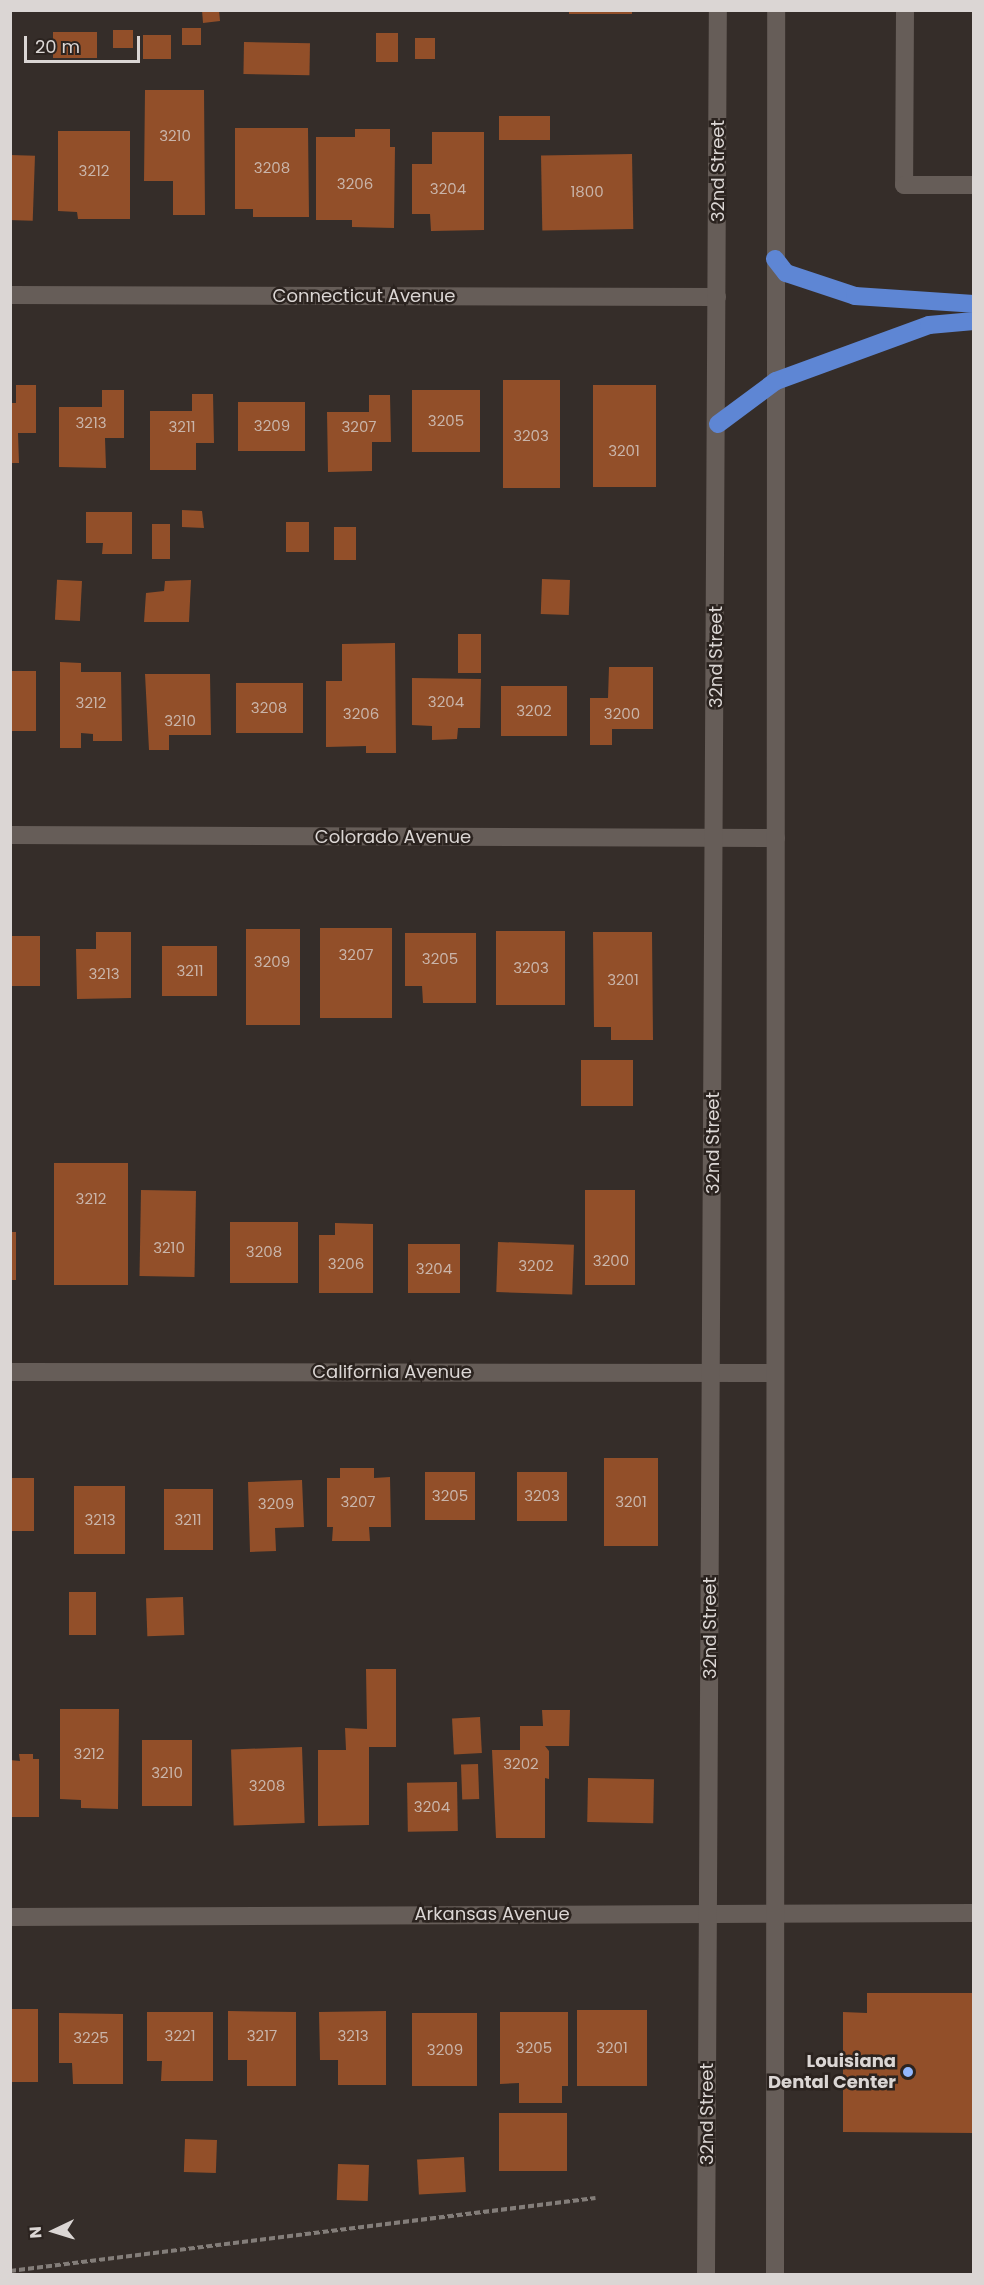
<!DOCTYPE html>
<style>
body{margin:0}
#map{position:relative;width:984px;height:2285px;overflow:hidden;background:#352d29;font-family:Poppins,sans-serif}
div>[style]{position:absolute}
[style*='--x']{left:calc(var(--x)*1px);top:calc(var(--y)*1px);width:calc(var(--w)*1px);rotate:calc(var(--a)*1deg)}
.building>*{inset:0;background:#924f29;transform-origin:0 0}
.path>*{height:4px;margin-top:-2px;transform-origin:0;background:repeating-linear-gradient(90deg,#837d79 0 6px,transparent 0 9px)}
.service>*{height:18px;margin:-9px;padding:0 9px;transform-origin:9px;border-radius:9px;background:#665d58}
.minor>*{height:18px;margin:-9px;padding:0 9px;transform-origin:9px;border-radius:9px;background:#665d58}
.tertiary>*{height:18px;margin:-9px;padding:0 9px;transform-origin:9px;border-radius:9px;background:#665d58}
.motorway>*{height:18px;margin:-9px;padding:0 9px;transform-origin:9px;border-radius:9px;background:#5e86d4}
.dots>*{width:16px;height:16px;translate:-50% -50%;box-sizing:border-box;border:3px solid #2b231f;border-radius:50%}
span{translate:-50% -50%;white-space:nowrap;text-align:center;line-height:1.15;-webkit-text-stroke:5px #2b231f;paint-order:stroke}
.number-label{font-size:15px;color:#c9b4a9}
.number-label span{-webkit-text-stroke-width:0}
.street-label{font-size:18px;color:#dbd6d4}
.poi-label{font-size:18px;color:#dbd6d4;font-weight:700}
.right{translate:-100% -50%;text-align:right}
.frame{position:absolute;inset:0;border:12px solid #dbd6d4;pointer-events:none}
.north{position:absolute;left:24px;top:2201px;width:60px;height:60px;-webkit-text-stroke:4px #2b231f;paint-order:stroke;rotate:266deg;font-size:16px;font-weight:700;line-height:24px;text-align:center;color:#dbd6d4}
.north::after{content:'';display:block;margin:auto;width:21px;height:27px;background:#dbd6d4;clip-path:polygon(50% 0,100% 100%,50% 72%,0 100%)}
.scale{position:absolute;left:24px;top:36px;width:116px;height:27px;box-sizing:border-box;border:3px solid #dbd6d4;border-top:0;padding-left:8px;font-size:18px;line-height:21px;white-space:nowrap;color:#dbd6d4;-webkit-text-stroke:4px #2b231f;paint-order:stroke}
</style>
<div id="map">
<div class="building">
<div style="clip-path:polygon(202px 10px,219px 10px,220px 21px,203px 23px)"></div>
<div style="left:569px;top:10px;width:63px;height:4px"></div>
<div style="left:182px;top:28px;width:19px;height:17px"></div>
<div style="left:113px;top:30px;width:20px;height:18px"></div>
<div style="left:97px;top:32px;width:26px;height:44px;rotate:90deg"></div>
<div style="left:376px;top:33px;width:22px;height:29px"></div>
<div style="left:171px;top:35px;width:24px;height:28px;rotate:90deg"></div>
<div style="left:415px;top:38px;width:20px;height:21px"></div>
<div style="left:244px;top:42px;width:66px;height:32px;rotate:1deg"></div>
<div style="clip-path:polygon(145px 90px,204px 90px,205px 215px,173px 215px,173px 181px,144px 181px)"></div>
<div style="left:499px;top:116px;width:51px;height:24px"></div>
<div style="clip-path:polygon(235px 128px,308px 128px,309px 217px,253px 217px,253px 209px,235px 209px)"></div>
<div style="clip-path:polygon(355px 129px,390px 129px,390px 147px,395px 147px,394px 228px,352px 227px,352px 220px,316px 220px,316px 137px,355px 137px)"></div>
<div style="clip-path:polygon(58px 131px,130px 131px,130px 219px,78px 219px,77px 212px,58px 211px)"></div>
<div style="clip-path:polygon(432px 132px,484px 132px,484px 230px,431px 231px,430px 214px,412px 214px,412px 164px,432px 164px)"></div>
<div style="left:632px;top:154px;width:75px;height:91px;rotate:89deg"></div>
<div style="left:10px;top:155px;width:25px;height:65px;rotate:2deg"></div>
<div style="left:503px;top:380px;width:57px;height:108px"></div>
<div style="clip-path:polygon(16px 385px,36px 385px,36px 433px,18px 433px,19px 463px,10px 463px,10px 403px,16px 403px)"></div>
<div style="left:593px;top:385px;width:63px;height:102px"></div>
<div style="clip-path:polygon(102px 390px,124px 390px,124px 438px,105px 438px,106px 468px,59px 467px,59px 407px,102px 407px)"></div>
<div style="left:412px;top:390px;width:68px;height:62px"></div>
<div style="clip-path:polygon(192px 394px,213px 394px,214px 443px,196px 443px,196px 470px,150px 470px,150px 411px,192px 411px)"></div>
<div style="clip-path:polygon(369px 395px,390px 395px,391px 442px,372px 442px,372px 471px,328px 472px,327px 412px,369px 412px)"></div>
<div style="left:238px;top:402px;width:67px;height:49px"></div>
<div style="clip-path:polygon(182px 510px,202px 511px,204px 528px,182px 527px)"></div>
<div style="clip-path:polygon(86px 512px,132px 512px,132px 554px,102px 554px,103px 543px,86px 543px)"></div>
<div style="left:286px;top:522px;width:23px;height:30px"></div>
<div style="left:152px;top:524px;width:18px;height:35px"></div>
<div style="left:356px;top:527px;width:33px;height:22px;rotate:90deg"></div>
<div style="left:542px;top:579px;width:28px;height:35px;rotate:2deg"></div>
<div style="clip-path:polygon(191px 580px,189px 622px,144px 622px,146px 593px,164px 591px,165px 581px)"></div>
<div style="left:82px;top:581px;width:40px;height:25px;rotate:93deg"></div>
<div style="left:458px;top:634px;width:23px;height:39px"></div>
<div style="clip-path:polygon(395px 643px,396px 753px,366px 753px,366px 746px,326px 747px,326px 681px,342px 681px,342px 644px)"></div>
<div style="clip-path:polygon(60px 662px,81px 663px,81px 672px,121px 672px,122px 741px,93px 741px,93px 734px,81px 733px,81px 748px,60px 748px)"></div>
<div style="clip-path:polygon(609px 667px,653px 667px,653px 729px,612px 729px,612px 745px,590px 745px,590px 698px,608px 698px)"></div>
<div style="left:10px;top:671px;width:26px;height:60px"></div>
<div style="clip-path:polygon(145px 674px,210px 674px,211px 735px,169px 735px,169px 750px,149px 750px)"></div>
<div style="clip-path:polygon(412px 678px,481px 679px,480px 728px,458px 728px,457px 739px,432px 740px,432px 726px,412px 725px)"></div>
<div style="left:236px;top:683px;width:67px;height:50px"></div>
<div style="left:567px;top:686px;width:50px;height:66px;rotate:90deg"></div>
<div style="left:320px;top:928px;width:72px;height:90px"></div>
<div style="left:246px;top:929px;width:54px;height:96px"></div>
<div style="left:496px;top:931px;width:69px;height:74px"></div>
<div style="clip-path:polygon(96px 932px,131px 932px,131px 998px,77px 999px,76px 949px,96px 949px)"></div>
<div style="clip-path:polygon(593px 932px,652px 932px,653px 1040px,611px 1040px,611px 1027px,594px 1027px)"></div>
<div style="clip-path:polygon(405px 933px,476px 933px,476px 1003px,423px 1003px,422px 986px,405px 986px)"></div>
<div style="left:10px;top:936px;width:30px;height:50px"></div>
<div style="left:162px;top:946px;width:55px;height:50px"></div>
<div style="left:581px;top:1060px;width:52px;height:46px"></div>
<div style="left:54px;top:1163px;width:74px;height:122px"></div>
<div style="left:585px;top:1190px;width:50px;height:95px"></div>
<div style="left:196px;top:1191px;width:86px;height:55px;rotate:91deg"></div>
<div style="left:230px;top:1222px;width:68px;height:61px"></div>
<div style="clip-path:polygon(335px 1223px,373px 1224px,373px 1293px,319px 1293px,319px 1235px,335px 1235px)"></div>
<div style="left:10px;top:1232px;width:6px;height:48px"></div>
<div style="left:498px;top:1242px;width:76px;height:50px;rotate:2deg"></div>
<div style="left:408px;top:1244px;width:52px;height:49px"></div>
<div style="left:658px;top:1458px;width:88px;height:54px;rotate:90deg"></div>
<div style="clip-path:polygon(340px 1468px,374px 1468px,374px 1478px,390px 1477px,391px 1527px,369px 1527px,370px 1541px,332px 1541px,333px 1527px,327px 1527px,327px 1478px,340px 1478px)"></div>
<div style="left:425px;top:1472px;width:50px;height:48px"></div>
<div style="left:517px;top:1472px;width:50px;height:49px"></div>
<div style="left:10px;top:1478px;width:24px;height:53px"></div>
<div style="clip-path:polygon(302px 1480px,304px 1527px,275px 1528px,276px 1551px,250px 1552px,248px 1482px)"></div>
<div style="left:125px;top:1486px;width:68px;height:51px;rotate:90deg"></div>
<div style="left:164px;top:1489px;width:49px;height:61px"></div>
<div style="left:69px;top:1592px;width:27px;height:43px"></div>
<div style="left:183px;top:1597px;width:38px;height:37px;rotate:88deg"></div>
<div style="clip-path:polygon(366px 1669px,396px 1669px,396px 1747px,369px 1747px,369px 1825px,318px 1826px,318px 1750px,346px 1750px,345px 1728px,367px 1729px)"></div>
<div style="clip-path:polygon(60px 1709px,119px 1709px,118px 1809px,81px 1808px,81px 1800px,60px 1799px)"></div>
<div style="clip-path:polygon(542px 1710px,570px 1710px,569px 1746px,545px 1746px,549px 1751px,549px 1779px,545px 1778px,545px 1838px,496px 1838px,492px 1750px,520px 1750px,520px 1726px,543px 1726px)"></div>
<div style="left:480px;top:1717px;width:36px;height:28px;rotate:87deg"></div>
<div style="left:142px;top:1740px;width:50px;height:66px"></div>
<div style="left:302px;top:1747px;width:76px;height:71px;rotate:88deg"></div>
<div style="clip-path:polygon(19px 1754px,33px 1754px,33px 1759px,39px 1759px,39px 1817px,10px 1817px,10px 1760px,20px 1761px)"></div>
<div style="left:478px;top:1764px;width:35px;height:17px;rotate:88deg"></div>
<div style="left:588px;top:1778px;width:66px;height:44px;rotate:1deg"></div>
<div style="left:457px;top:1782px;width:49px;height:50px;rotate:89deg"></div>
<div style="clip-path:polygon(867px 1993px,974px 1993px,974px 2133px,843px 2132px,843px 2012px,867px 2013px)"></div>
<div style="left:10px;top:2009px;width:28px;height:73px"></div>
<div style="left:577px;top:2010px;width:70px;height:76px"></div>
<div style="clip-path:polygon(228px 2011px,296px 2012px,296px 2086px,247px 2086px,247px 2060px,228px 2060px)"></div>
<div style="clip-path:polygon(386px 2011px,386px 2085px,338px 2085px,338px 2060px,320px 2060px,319px 2012px)"></div>
<div style="clip-path:polygon(147px 2012px,213px 2012px,213px 2081px,161px 2081px,162px 2061px,147px 2061px)"></div>
<div style="clip-path:polygon(500px 2012px,568px 2012px,568px 2086px,562px 2086px,562px 2103px,519px 2103px,519px 2083px,500px 2084px)"></div>
<div style="clip-path:polygon(59px 2013px,123px 2014px,123px 2084px,73px 2084px,72px 2063px,59px 2063px)"></div>
<div style="left:412px;top:2013px;width:65px;height:73px"></div>
<div style="left:499px;top:2113px;width:68px;height:58px"></div>
<div style="left:185px;top:2139px;width:32px;height:33px;rotate:2deg"></div>
<div style="left:464px;top:2157px;width:35px;height:47px;rotate:87deg"></div>
<div style="left:338px;top:2164px;width:31px;height:36px;rotate:2deg"></div>
</div>
<div class="path">
<div style="--x:10;--y:2271;--w:590;--a:-7.11"></div>
</div>
<div class="service">
<div style="--x:905;--y:10;--w:175;--a:90.3"></div>
<div style="--x:904;--y:185;--w:70;--a:0"></div>
</div>
<div class="minor">
<div style="--x:10;--y:295;--w:707;--a:0.16"></div>
<div style="--x:10;--y:835;--w:766;--a:0.22"></div>
<div style="--x:10;--y:1372;--w:763;--a:0.08"></div>
<div style="--x:10;--y:1917;--w:964;--a:-0.24"></div>
</div>
<div class="tertiary">
<div style="--x:706;--y:2274;--w:2264;--a:-89.7"></div>
<div style="--x:775;--y:2274;--w:2264;--a:-89.97"></div>
</div>
<div class="motorway">
<div style="--x:775;--y:259;--w:18;--a:52"></div>
<div style="--x:786;--y:273;--w:73;--a:18.4"></div>
<div style="--x:855;--y:296;--w:119;--a:3.8"></div>
<div style="--x:718;--y:424;--w:72;--a:-36.6"></div>
<div style="--x:776;--y:381;--w:163;--a:-20.1"></div>
<div style="--x:929;--y:325;--w:45;--a:-5.1"></div>
</div>
<div class="dots">
<div style="left:908px;top:2072px;background:#92b7fd"></div>
</div>
<div class="number-label">
<span style="left:175px;top:136px">3210</span>
<span style="left:272px;top:168px">3208</span>
<span style="left:94px;top:171px">3212</span>
<span style="left:355px;top:184px">3206</span>
<span style="left:448px;top:189px">3204</span>
<span style="left:587px;top:192px">1800</span>
<span style="left:446px;top:421px">3205</span>
<span style="left:91px;top:423px">3213</span>
<span style="left:272px;top:426px">3209</span>
<span style="left:182px;top:427px">3211</span>
<span style="left:359px;top:427px">3207</span>
<span style="left:531px;top:436px">3203</span>
<span style="left:624px;top:451px">3201</span>
<span style="left:446px;top:702px">3204</span>
<span style="left:91px;top:703px">3212</span>
<span style="left:269px;top:708px">3208</span>
<span style="left:534px;top:711px">3202</span>
<span style="left:361px;top:714px">3206</span>
<span style="left:622px;top:714px">3200</span>
<span style="left:180px;top:721px">3210</span>
<span style="left:356px;top:955px">3207</span>
<span style="left:440px;top:959px">3205</span>
<span style="left:272px;top:962px">3209</span>
<span style="left:531px;top:968px">3203</span>
<span style="left:190px;top:971px">3211</span>
<span style="left:104px;top:974px">3213</span>
<span style="left:623px;top:980px">3201</span>
<span style="left:91px;top:1199px">3212</span>
<span style="left:169px;top:1248px">3210</span>
<span style="left:264px;top:1252px">3208</span>
<span style="left:611px;top:1261px">3200</span>
<span style="left:346px;top:1264px">3206</span>
<span style="left:536px;top:1266px">3202</span>
<span style="left:434px;top:1269px">3204</span>
<span style="left:450px;top:1496px">3205</span>
<span style="left:542px;top:1496px">3203</span>
<span style="left:358px;top:1502px">3207</span>
<span style="left:631px;top:1502px">3201</span>
<span style="left:276px;top:1504px">3209</span>
<span style="left:100px;top:1520px">3213</span>
<span style="left:188px;top:1520px">3211</span>
<span style="left:89px;top:1754px">3212</span>
<span style="left:521px;top:1764px">3202</span>
<span style="left:167px;top:1773px">3210</span>
<span style="left:267px;top:1786px">3208</span>
<span style="left:432px;top:1807px">3204</span>
<span style="left:180px;top:2036px">3221</span>
<span style="left:262px;top:2036px">3217</span>
<span style="left:353px;top:2036px">3213</span>
<span style="left:91px;top:2038px">3225</span>
<span style="left:534px;top:2048px">3205</span>
<span style="left:612px;top:2048px">3201</span>
<span style="left:445px;top:2050px">3209</span>
</div>
<div class="street-label">
<span style="left:718px;top:171px;rotate:-90deg">32nd Street</span>
<span style="left:364px;top:296px">Connecticut Avenue</span>
<span style="left:716px;top:657px;rotate:-90deg">32nd Street</span>
<span style="left:393px;top:837px">Colorado Avenue</span>
<span style="left:713px;top:1143px;rotate:-90deg">32nd Street</span>
<span style="left:392px;top:1372px">California Avenue</span>
<span style="left:710px;top:1628px;rotate:-90deg">32nd Street</span>
<span style="left:492px;top:1914px">Arkansas Avenue</span>
<span style="left:707px;top:2114px;rotate:-90deg">32nd Street</span>
</div>
<div class="poi-label">
<span class="right" style="left:896px;top:2072px">Louisiana<br>Dental Center</span>
</div>
<div class="frame"></div>
<div class="north">N</div>
<div class="scale">20 m</div>
</div>
